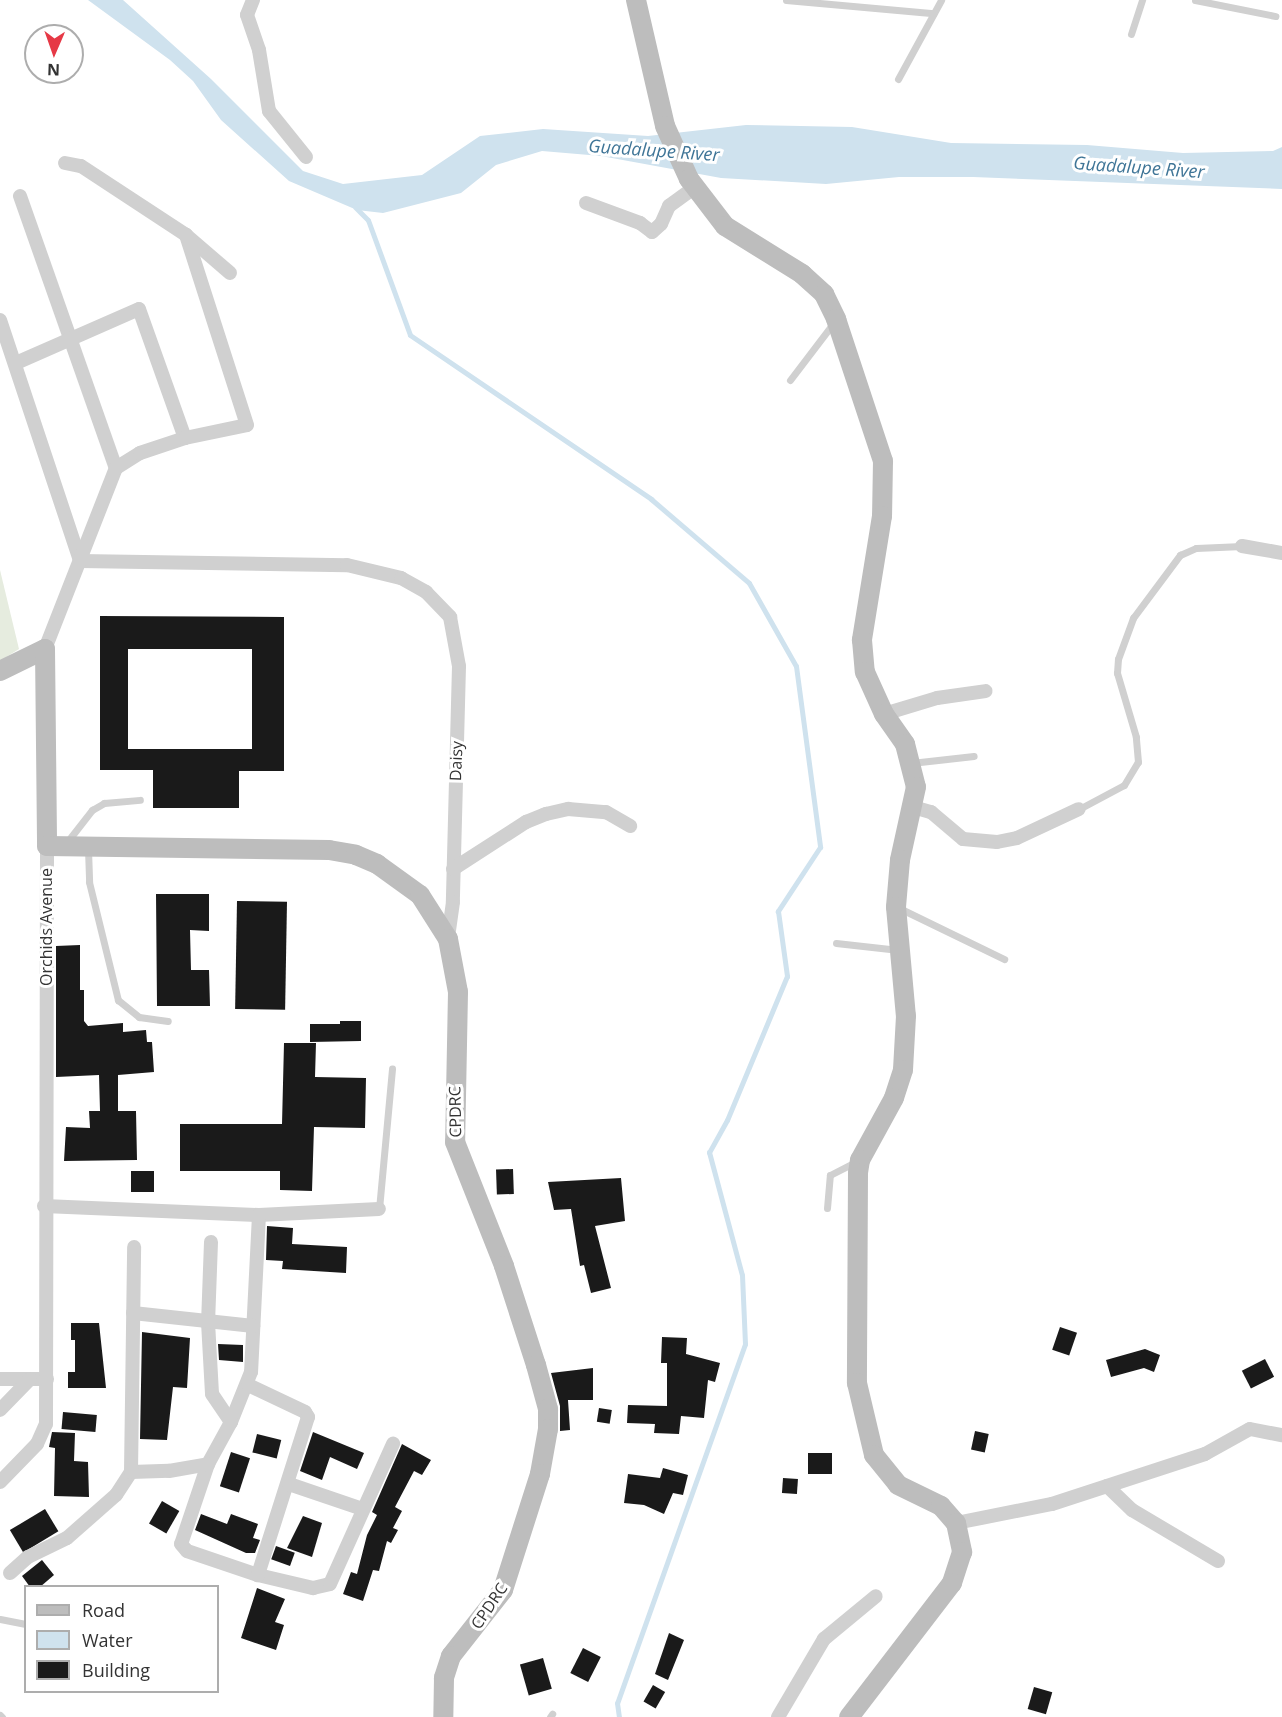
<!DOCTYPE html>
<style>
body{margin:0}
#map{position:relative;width:1282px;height:1717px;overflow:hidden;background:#fff;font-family:"Open Sans",sans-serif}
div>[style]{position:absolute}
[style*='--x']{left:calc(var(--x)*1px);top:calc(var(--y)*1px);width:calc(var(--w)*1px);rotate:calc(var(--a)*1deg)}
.green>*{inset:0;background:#e6ecdf}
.water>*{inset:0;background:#cfe2ee}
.stream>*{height:5px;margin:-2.5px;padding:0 2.5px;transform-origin:2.5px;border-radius:2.5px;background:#cfe2ee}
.building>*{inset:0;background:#1a1a1a;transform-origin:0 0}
.lane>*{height:7px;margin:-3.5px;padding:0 3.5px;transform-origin:3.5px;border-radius:3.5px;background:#d0d0d0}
.street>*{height:14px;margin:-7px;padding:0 7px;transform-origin:7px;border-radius:7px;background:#d0d0d0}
.secondary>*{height:20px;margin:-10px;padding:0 10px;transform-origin:10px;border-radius:10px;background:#bdbdbd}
span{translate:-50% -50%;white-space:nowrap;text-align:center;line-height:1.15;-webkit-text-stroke:6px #fff;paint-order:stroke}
.street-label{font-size:16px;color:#333}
.water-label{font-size:18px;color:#3f7597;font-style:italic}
.legend{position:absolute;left:24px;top:1585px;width:195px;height:108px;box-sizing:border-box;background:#fff;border:2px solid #adadad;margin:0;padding:8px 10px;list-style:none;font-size:18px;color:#333}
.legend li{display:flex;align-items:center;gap:12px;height:30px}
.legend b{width:30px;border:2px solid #adadad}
.north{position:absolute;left:24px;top:24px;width:60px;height:60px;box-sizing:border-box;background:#fff;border:2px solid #adadad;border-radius:50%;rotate:182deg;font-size:16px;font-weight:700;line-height:24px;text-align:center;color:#333}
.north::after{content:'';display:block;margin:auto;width:21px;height:27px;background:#e63946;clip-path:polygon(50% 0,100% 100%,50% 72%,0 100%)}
</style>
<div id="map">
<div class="green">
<div style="clip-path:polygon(0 570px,19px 649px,0 661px)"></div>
</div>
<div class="water">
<div style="clip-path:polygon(88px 0,123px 0,211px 79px,303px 171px,343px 184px,422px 175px,480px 136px,543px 129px,648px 136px,746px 125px,852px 127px,951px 143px,1087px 145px,1183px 153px,1273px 151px,1282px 147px,1282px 189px,973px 177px,899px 177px,826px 184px,721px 178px,601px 156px,542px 151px,496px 165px,461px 193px,383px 213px,357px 210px,289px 181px,221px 120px,193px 81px,170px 60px)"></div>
</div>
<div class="stream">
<div style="--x:355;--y:207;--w:18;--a:45"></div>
<div style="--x:368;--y:220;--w:122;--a:69.9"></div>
<div style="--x:410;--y:335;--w:292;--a:34.2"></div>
<div style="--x:651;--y:499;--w:129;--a:40.6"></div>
<div style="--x:749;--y:583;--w:95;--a:60.5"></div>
<div style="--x:796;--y:666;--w:183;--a:82.4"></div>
<div style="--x:820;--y:847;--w:77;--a:123.3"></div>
<div style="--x:778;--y:911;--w:66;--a:82.1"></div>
<div style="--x:787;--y:976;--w:156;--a:112.6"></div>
<div style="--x:727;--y:1120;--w:37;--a:119"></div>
<div style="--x:709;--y:1152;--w:127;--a:75"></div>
<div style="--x:742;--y:1275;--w:69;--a:87.5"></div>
<div style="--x:745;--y:1344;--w:381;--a:109.6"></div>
<div style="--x:617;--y:1703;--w:14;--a:82"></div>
</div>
<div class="building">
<div style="clip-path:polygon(evenodd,100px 616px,284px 617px,284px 771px,239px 771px,239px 808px,153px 808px,153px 770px,100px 770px,100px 616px,128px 649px,252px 649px,252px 749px,128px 749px,128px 649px)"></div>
<div style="clip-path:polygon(156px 894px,209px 894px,209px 931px,190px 930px,191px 970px,209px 970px,210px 1006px,157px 1006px)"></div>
<div style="left:237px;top:901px;width:50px;height:108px;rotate:1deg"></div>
<div style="clip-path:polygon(80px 945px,80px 990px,84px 990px,84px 1021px,88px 1026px,123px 1023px,123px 1032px,146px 1030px,147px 1042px,152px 1042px,154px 1072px,118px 1075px,118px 1111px,136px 1111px,137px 1160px,64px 1161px,66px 1127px,90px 1128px,89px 1111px,100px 1111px,99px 1075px,56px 1077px,56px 946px)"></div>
<div style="clip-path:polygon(340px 1021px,361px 1021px,361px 1041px,310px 1042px,310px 1024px,340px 1024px)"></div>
<div style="clip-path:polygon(284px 1043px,316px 1043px,315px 1077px,366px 1078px,365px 1128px,314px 1127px,312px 1191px,280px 1190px,280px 1171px,180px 1171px,180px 1124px,282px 1124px)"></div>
<div style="left:513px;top:1169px;width:25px;height:17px;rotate:88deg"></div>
<div style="left:154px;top:1171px;width:21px;height:23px;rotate:90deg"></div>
<div style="clip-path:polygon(621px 1178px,625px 1221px,595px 1226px,611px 1288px,591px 1293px,584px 1265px,580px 1266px,571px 1209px,554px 1210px,548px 1182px)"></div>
<div style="clip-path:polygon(267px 1226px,293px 1228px,292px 1244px,347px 1247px,346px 1273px,282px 1269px,283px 1261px,266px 1260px)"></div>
<div style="clip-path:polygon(71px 1323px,99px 1323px,106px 1388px,68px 1388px,68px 1372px,75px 1372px,75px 1340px,71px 1340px)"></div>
<div style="left:1060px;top:1327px;width:18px;height:24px;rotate:19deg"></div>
<div style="clip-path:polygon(142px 1332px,190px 1338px,187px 1388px,173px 1387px,167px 1440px,140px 1439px)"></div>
<div style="clip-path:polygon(662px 1337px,687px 1338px,686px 1354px,720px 1363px,715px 1382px,708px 1380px,704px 1418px,681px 1416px,679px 1434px,654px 1433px,655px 1424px,627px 1423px,628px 1405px,667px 1406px,667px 1363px,661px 1363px)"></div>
<div style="clip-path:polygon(218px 1344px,243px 1345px,243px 1362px,219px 1360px)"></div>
<div style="clip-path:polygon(1145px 1349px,1160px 1355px,1154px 1372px,1144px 1368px,1111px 1377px,1106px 1360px)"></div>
<div style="left:1265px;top:1359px;width:20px;height:26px;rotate:63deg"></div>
<div style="clip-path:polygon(593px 1368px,593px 1400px,568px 1400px,570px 1430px,560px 1431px,560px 1406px,551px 1373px)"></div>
<div style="left:599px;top:1408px;width:13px;height:14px;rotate:9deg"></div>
<div style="left:63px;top:1412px;width:34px;height:17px;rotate:5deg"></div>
<div style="left:975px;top:1431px;width:14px;height:19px;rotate:12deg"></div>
<div style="clip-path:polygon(52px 1432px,75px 1433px,74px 1461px,88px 1462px,89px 1497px,54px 1496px,55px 1448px,49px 1447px)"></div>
<div style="clip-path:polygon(313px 1432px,364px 1453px,357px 1469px,330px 1457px,322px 1480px,300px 1471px)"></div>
<div style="left:257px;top:1434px;width:25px;height:19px;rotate:14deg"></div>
<div style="clip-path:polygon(402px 1444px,431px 1460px,422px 1475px,414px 1471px,395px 1507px,402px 1511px,393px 1528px,398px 1530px,391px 1543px,387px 1541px,379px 1571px,373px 1570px,363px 1601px,343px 1594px,351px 1572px,357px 1574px,367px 1535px,377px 1515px,372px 1512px)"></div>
<div style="left:231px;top:1452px;width:20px;height:36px;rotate:18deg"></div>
<div style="left:808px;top:1453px;width:24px;height:21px"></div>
<div style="clip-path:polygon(663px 1468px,688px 1475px,683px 1495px,673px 1493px,664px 1514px,644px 1505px,624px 1503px,628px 1474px,660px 1478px)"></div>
<div style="left:783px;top:1478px;width:15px;height:15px;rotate:4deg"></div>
<div style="left:162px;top:1501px;width:20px;height:26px;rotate:30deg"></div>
<div style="left:45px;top:1509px;width:26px;height:41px;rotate:59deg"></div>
<div style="clip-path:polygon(201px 1514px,227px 1524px,231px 1514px,258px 1524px,253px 1538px,260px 1540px,255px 1553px,246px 1553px,195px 1530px)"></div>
<div style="clip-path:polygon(303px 1516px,322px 1523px,312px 1557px,287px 1548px)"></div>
<div style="left:276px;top:1546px;width:20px;height:14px;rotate:20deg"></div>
<div style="clip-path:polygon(42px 1560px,54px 1575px,40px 1587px,30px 1587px,22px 1576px)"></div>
<div style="clip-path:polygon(257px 1588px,285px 1599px,275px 1622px,284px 1625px,276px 1650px,241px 1638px)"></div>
<div style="clip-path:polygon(669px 1633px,684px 1640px,668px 1680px,655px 1674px)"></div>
<div style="left:583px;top:1648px;width:20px;height:28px;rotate:27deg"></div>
<div style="left:543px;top:1658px;width:32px;height:24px;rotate:74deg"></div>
<div style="left:653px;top:1685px;width:14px;height:19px;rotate:30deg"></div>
<div style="left:1034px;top:1687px;width:19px;height:23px;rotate:16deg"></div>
</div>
<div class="lane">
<div style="--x:786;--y:0;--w:148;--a:5.1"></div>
<div style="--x:1195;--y:0;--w:82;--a:11.3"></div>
<div style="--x:1131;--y:34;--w:36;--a:-72"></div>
<div style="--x:898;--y:79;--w:90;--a:-61.4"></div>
<div style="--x:790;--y:380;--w:74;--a:-52.7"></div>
<div style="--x:911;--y:763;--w:63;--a:-6.3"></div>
<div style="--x:1079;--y:809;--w:51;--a:-28.1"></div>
<div style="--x:1124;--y:785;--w:27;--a:-59"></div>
<div style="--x:1138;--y:762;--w:25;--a:-95"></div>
<div style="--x:1136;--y:737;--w:67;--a:-106.5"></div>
<div style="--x:1117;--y:673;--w:14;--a:-86"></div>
<div style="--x:1118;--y:659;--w:44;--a:-69.9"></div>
<div style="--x:1133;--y:618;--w:79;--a:-53.3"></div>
<div style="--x:1180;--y:555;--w:17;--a:-24"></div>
<div style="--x:1196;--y:548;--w:46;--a:-2.5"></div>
<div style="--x:67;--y:842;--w:41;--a:-52"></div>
<div style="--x:92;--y:810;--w:14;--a:-30"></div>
<div style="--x:104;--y:803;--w:36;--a:-5"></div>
<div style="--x:88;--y:849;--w:33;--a:88"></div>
<div style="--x:89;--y:882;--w:122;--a:76.2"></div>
<div style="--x:118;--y:1000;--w:27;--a:39"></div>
<div style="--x:139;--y:1017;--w:29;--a:8"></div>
<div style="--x:899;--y:908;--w:117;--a:25.9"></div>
<div style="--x:836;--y:943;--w:63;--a:6.3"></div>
<div style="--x:827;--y:1208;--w:33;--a:-85"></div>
<div style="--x:830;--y:1175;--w:31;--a:-27"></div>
<div style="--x:379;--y:1209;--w:141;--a:-84.7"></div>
<div style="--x:0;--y:1619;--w:26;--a:11"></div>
<div style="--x:0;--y:1715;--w:3;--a:45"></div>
<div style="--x:550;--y:1717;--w:4;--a:-56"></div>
</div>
<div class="street">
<div style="--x:253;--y:0;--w:16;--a:112"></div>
<div style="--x:247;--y:15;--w:37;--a:71"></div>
<div style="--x:259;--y:50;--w:62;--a:80.7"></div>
<div style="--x:269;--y:111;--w:59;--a:51.2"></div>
<div style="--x:65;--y:163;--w:16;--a:11"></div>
<div style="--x:81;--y:166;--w:126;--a:33.3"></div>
<div style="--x:186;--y:235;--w:58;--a:40.8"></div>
<div style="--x:20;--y:196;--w:288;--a:70.6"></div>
<div style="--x:586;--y:203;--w:58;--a:20.3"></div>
<div style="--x:640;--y:223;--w:15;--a:37"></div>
<div style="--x:652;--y:232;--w:12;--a:-42"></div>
<div style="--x:661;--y:224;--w:20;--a:-66"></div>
<div style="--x:669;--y:206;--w:31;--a:-36"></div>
<div style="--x:0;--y:320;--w:254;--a:71.6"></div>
<div style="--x:16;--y:363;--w:134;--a:-23.7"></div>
<div style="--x:139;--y:309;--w:137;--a:70.4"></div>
<div style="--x:1242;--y:546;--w:41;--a:9.9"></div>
<div style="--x:80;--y:561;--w:267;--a:0.9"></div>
<div style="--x:347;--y:565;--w:56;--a:13.5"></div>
<div style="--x:401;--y:578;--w:29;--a:29"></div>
<div style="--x:426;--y:592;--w:35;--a:46"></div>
<div style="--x:450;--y:617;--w:50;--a:79.6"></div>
<div style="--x:459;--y:666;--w:236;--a:91.5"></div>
<div style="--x:453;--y:902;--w:37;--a:98"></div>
<div style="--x:45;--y:649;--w:194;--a:-68.6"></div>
<div style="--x:116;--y:468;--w:28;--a:-32"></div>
<div style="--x:140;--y:453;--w:47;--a:-18.4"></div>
<div style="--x:185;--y:438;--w:63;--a:-11.8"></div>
<div style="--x:247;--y:425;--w:200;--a:-107.8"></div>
<div style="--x:884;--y:714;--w:55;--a:-16.8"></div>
<div style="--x:937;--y:698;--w:49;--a:-8.1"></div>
<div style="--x:913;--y:807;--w:19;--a:16"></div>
<div style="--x:931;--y:812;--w:42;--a:40.2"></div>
<div style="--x:963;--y:839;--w:34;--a:5"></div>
<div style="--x:997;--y:842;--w:20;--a:-11"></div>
<div style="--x:1017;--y:838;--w:68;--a:-25.1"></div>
<div style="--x:453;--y:869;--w:87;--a:-32.8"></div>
<div style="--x:526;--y:822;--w:22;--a:-22"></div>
<div style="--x:546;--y:814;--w:23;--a:-13"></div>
<div style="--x:568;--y:809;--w:38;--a:5"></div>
<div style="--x:606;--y:812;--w:28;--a:30"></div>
<div style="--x:44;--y:1206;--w:215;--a:2.4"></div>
<div style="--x:259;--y:1215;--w:120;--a:-2.9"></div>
<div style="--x:259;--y:1215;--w:157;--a:92.9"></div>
<div style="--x:251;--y:1372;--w:54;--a:111.8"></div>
<div style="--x:231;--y:1422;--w:48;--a:118.7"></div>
<div style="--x:208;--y:1464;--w:84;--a:108.6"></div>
<div style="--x:181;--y:1544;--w:9;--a:49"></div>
<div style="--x:187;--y:1551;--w:75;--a:18.7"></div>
<div style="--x:258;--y:1575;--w:57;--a:13.3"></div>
<div style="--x:313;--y:1588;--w:17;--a:-13"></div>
<div style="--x:330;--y:1584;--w:154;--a:-65.8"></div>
<div style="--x:211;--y:1242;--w:80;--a:92.1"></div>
<div style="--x:208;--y:1322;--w:72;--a:86.8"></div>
<div style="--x:212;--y:1394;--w:34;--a:56"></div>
<div style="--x:133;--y:1313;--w:121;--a:6.2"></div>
<div style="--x:0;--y:1379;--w:47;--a:0"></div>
<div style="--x:248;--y:1385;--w:63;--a:25.3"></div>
<div style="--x:305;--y:1412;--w:6;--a:59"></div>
<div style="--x:308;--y:1417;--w:166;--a:107.6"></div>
<div style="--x:0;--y:1410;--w:43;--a:-45.9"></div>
<div style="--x:131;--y:1472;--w:38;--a:-2"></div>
<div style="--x:169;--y:1471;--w:40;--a:-10"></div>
<div style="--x:0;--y:1482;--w:53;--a:-45.8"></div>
<div style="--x:37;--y:1444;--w:22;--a:-66"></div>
<div style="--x:46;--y:1424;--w:578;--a:-89.9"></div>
<div style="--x:289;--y:1484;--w:78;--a:18.7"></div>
<div style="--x:1107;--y:1486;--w:35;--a:44"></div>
<div style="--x:1132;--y:1510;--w:100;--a:30.7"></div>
<div style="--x:956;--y:1523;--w:98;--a:-11.2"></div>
<div style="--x:1052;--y:1504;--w:161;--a:-18.1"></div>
<div style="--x:1205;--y:1454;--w:51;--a:-29.1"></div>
<div style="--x:1250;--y:1429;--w:33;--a:11"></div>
<div style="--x:10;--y:1573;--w:24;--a:-42"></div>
<div style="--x:28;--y:1557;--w:43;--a:-26"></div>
<div style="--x:67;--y:1538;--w:65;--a:-41.3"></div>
<div style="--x:116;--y:1495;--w:27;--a:-57"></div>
<div style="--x:131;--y:1472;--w:225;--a:-89.2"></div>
<div style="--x:778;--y:1717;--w:91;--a:-59.5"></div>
<div style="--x:824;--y:1639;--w:67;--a:-39.6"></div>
</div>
<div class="secondary">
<div style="--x:636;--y:0;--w:129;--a:77"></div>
<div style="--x:665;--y:126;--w:58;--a:65.6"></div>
<div style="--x:689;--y:179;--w:59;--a:52.5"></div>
<div style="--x:725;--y:226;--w:91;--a:31.9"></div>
<div style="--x:802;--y:274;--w:30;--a:42"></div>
<div style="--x:824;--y:294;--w:28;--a:64"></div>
<div style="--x:836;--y:319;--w:150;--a:71.7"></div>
<div style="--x:883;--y:461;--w:55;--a:91"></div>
<div style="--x:882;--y:516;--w:126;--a:99.2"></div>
<div style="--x:862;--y:640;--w:32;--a:85"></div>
<div style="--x:865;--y:672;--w:46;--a:65.7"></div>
<div style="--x:884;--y:714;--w:37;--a:55"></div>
<div style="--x:905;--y:744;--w:44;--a:75.7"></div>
<div style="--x:916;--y:787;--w:75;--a:102.4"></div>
<div style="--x:900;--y:860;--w:47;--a:94.9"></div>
<div style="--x:896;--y:907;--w:109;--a:84.8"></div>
<div style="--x:906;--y:1016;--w:54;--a:93.2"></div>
<div style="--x:903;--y:1070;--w:29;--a:108"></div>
<div style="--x:894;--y:1098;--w:71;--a:118.7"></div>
<div style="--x:860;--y:1160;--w:13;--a:99"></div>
<div style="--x:858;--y:1173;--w:210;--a:90.3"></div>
<div style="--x:857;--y:1383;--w:74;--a:76.7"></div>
<div style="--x:874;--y:1455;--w:38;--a:51"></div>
<div style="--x:898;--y:1485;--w:48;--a:26"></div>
<div style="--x:941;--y:1506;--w:23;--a:49"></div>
<div style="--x:956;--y:1523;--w:30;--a:78"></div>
<div style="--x:962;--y:1552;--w:33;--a:108"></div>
<div style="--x:952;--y:1583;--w:169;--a:127.5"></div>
<div style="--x:0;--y:671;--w:50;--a:-26.1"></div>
<div style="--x:45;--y:649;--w:197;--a:89.4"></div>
<div style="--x:47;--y:846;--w:282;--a:0.8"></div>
<div style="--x:329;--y:850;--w:27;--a:10"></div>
<div style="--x:356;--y:855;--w:23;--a:23"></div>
<div style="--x:377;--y:864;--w:53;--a:35.8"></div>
<div style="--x:420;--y:895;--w:52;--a:57.5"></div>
<div style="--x:448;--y:939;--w:54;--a:79.3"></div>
<div style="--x:458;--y:992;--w:150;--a:91.1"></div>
<div style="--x:455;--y:1142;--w:133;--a:68.4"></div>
<div style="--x:504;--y:1266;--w:104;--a:72.1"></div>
<div style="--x:536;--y:1365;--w:46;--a:74.7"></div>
<div style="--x:548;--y:1409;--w:20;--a:90"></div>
<div style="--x:548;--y:1429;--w:46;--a:100.1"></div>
<div style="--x:540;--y:1474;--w:122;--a:107.7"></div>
<div style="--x:503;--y:1590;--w:84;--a:128.2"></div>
<div style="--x:451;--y:1656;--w:23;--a:108"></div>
<div style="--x:444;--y:1678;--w:39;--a:91"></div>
</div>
<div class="street-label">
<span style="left:456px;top:761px;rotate:-88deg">Daisy</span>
<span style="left:46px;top:927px;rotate:-90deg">Orchids Avenue</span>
<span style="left:455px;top:1112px;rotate:-91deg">CPDRC</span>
<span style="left:489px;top:1606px;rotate:-56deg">CPDRC</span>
</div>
<div class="water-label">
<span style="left:654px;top:150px;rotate:4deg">Guadalupe River</span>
<span style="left:1139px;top:167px;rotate:4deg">Guadalupe River</span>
</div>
<ul class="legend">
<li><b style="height:8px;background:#bdbdbd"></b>Road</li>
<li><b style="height:16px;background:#cfe2ee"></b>Water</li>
<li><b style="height:16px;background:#1a1a1a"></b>Building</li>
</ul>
<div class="north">N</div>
</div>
